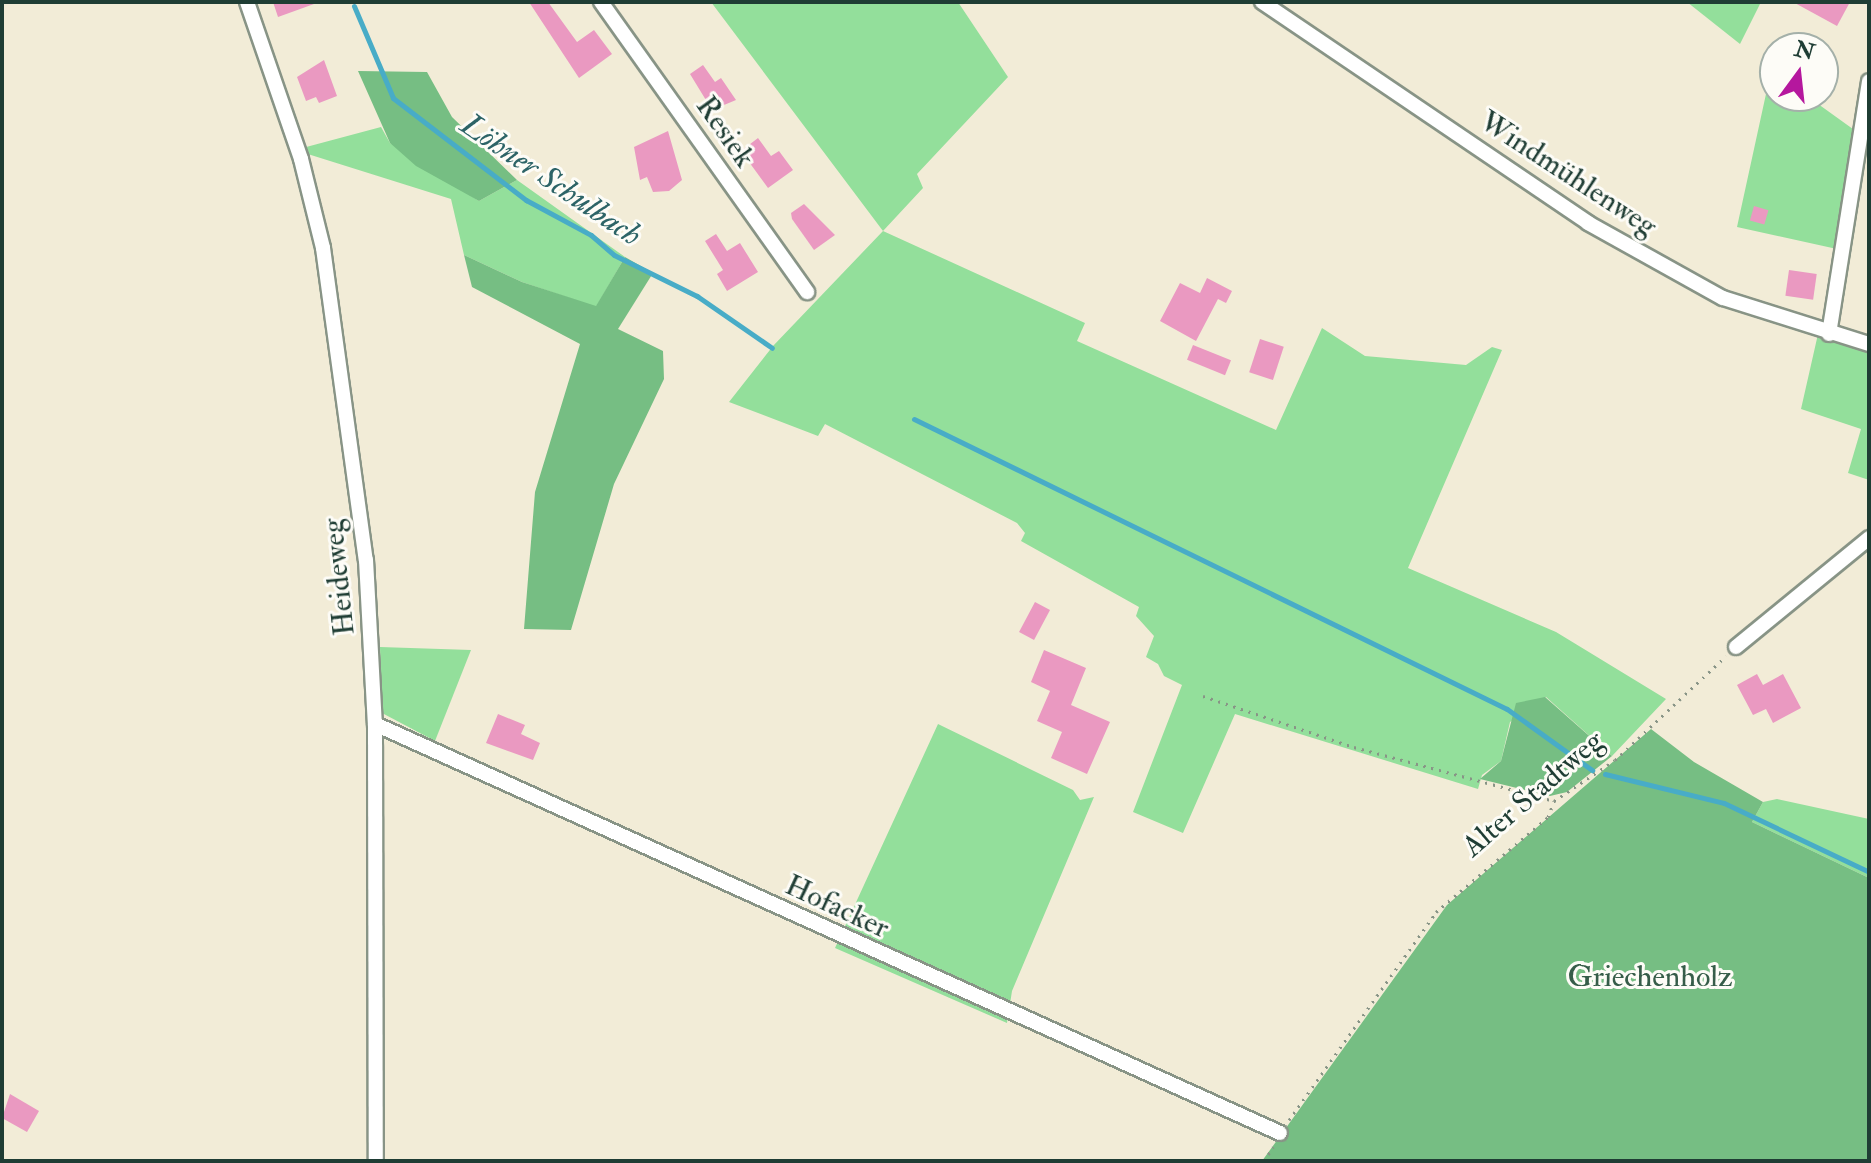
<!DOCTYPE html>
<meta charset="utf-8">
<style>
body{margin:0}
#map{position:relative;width:1871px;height:1163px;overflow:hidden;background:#f2ecd7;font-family:"IM FELL Double Pica",serif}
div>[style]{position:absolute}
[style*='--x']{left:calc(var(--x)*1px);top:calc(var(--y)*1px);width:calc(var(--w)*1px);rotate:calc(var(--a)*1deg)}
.green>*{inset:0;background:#93df9b}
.forest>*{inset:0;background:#76be83}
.stream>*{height:5px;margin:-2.5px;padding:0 2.5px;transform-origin:2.5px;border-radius:2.5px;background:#48acc7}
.building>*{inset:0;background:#ea99c1;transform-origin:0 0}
.path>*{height:3px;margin-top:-1.5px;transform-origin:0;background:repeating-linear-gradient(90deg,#889486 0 2px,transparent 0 8px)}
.roads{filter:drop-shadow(2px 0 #889486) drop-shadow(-2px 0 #889486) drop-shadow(0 2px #889486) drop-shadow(0 -2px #889486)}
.street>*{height:14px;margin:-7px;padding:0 7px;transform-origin:7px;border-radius:7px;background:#fff}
span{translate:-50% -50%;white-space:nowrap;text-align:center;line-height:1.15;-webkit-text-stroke:6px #fdfcf7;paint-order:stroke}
.street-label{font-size:30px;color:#1f3d34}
.park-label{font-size:30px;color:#365d49}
.water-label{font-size:32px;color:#2d6467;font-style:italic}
.frame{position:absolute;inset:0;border:4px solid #1f3d34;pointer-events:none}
.north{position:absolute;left:1759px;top:32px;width:80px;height:80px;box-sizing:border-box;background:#fdfcf7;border:2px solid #a4b0a9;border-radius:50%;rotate:15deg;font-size:22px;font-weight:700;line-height:32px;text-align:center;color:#1f3d34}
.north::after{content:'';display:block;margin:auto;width:28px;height:36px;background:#b5179e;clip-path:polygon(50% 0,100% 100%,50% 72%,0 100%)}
</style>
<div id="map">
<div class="green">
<div style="clip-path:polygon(711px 2px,958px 2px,1008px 77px,917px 174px,923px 188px,883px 231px,1085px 323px,1077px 341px,1276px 430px,1322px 328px,1365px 356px,1466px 365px,1492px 347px,1502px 350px,1408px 568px,1556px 632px,1666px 699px,1612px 756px,1546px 697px,1510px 722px,1501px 761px,1482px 775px,1478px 789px,1235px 714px,1183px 833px,1133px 812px,1182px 685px,1164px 676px,1158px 664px,1146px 657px,1154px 636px,1136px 616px,1139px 607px,1021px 541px,1025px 533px,1017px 523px,825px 424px,818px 436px,729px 402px,773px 346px,883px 231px)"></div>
<div style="clip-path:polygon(1687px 2px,1761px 2px,1740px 44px)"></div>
<div style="clip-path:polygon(1771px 71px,1775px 96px,1807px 96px,1864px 137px,1846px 251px,1737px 227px)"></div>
<div style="clip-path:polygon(381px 127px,390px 143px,479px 201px,517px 180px,625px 257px,596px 307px,522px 282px,464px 255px,451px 199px,295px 150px)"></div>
<div style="clip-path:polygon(1818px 334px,1869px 348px,1869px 480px,1848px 473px,1861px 429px,1801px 409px)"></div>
<div style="clip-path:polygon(380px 647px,471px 650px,435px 741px,382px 713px)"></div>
<div style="clip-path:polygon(938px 724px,1073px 790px,1080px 800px,1094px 797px,1012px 991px,1007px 1023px,835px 948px)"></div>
<div style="clip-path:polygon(1777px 799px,1869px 819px,1869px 878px,1752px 822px,1763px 802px)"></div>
</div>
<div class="forest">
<div style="clip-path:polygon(358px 71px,427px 72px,452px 117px,517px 180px,479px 201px,416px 166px,390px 143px)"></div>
<div style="clip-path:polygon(464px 255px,522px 282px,596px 306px,625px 257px,653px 273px,618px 329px,663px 351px,664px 379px,614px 484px,571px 630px,524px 629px,535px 492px,580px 344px,472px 287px)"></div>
<div style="clip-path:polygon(1545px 697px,1612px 756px,1567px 792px,1550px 796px,1480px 779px,1501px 761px,1516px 703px)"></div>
<div style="clip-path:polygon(1651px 729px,1694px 762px,1763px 802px,1752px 822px,1869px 878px,1869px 1161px,1262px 1161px,1447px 905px)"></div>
</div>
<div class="stream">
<div style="--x:354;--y:6;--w:100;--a:67"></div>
<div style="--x:393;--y:98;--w:168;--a:37.5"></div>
<div style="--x:526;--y:200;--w:74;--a:28.3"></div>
<div style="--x:591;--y:235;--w:30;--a:41"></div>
<div style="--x:614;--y:255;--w:93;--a:26.3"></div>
<div style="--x:697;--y:296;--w:91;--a:34.7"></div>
<div style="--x:914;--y:419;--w:660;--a:26.06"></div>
<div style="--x:1507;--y:709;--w:105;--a:35.7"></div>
<div style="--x:1605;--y:774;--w:122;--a:13.7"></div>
<div style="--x:1724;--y:803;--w:161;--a:25.4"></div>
</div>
<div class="building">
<div style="clip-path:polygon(273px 2px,314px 2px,314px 4px,278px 17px)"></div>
<div style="clip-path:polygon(529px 2px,548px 2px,577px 42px,594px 30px,612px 54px,579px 78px)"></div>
<div style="clip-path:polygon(1793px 2px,1850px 2px,1837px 26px)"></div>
<div style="clip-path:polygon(324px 60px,337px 96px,319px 103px,316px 97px,306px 101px,297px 77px)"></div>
<div style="clip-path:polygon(703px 65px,715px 82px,721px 78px,736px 100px,712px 110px,690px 74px)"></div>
<div style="clip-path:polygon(668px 131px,682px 180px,669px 191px,653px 192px,647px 177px,640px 180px,634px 147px)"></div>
<div style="clip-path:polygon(758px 138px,771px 156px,779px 151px,793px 170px,768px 188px,741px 151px)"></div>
<div style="clip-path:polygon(804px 204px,835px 235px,814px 250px,792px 219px,791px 213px)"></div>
<div style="left:1754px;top:206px;width:15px;height:15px;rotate:16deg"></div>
<div style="clip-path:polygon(716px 234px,727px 251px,740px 243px,758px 272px,727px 291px,717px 274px,723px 270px,705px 241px)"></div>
<div style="left:1789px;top:270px;width:28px;height:26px;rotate:8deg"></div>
<div style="clip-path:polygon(1207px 278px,1232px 291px,1226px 303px,1218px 299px,1196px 341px,1160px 321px,1180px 283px,1200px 293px)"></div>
<div style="left:1260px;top:339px;width:25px;height:35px;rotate:18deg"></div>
<div style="left:1193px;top:345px;width:41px;height:16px;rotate:22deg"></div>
<div style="left:1035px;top:602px;width:17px;height:34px;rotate:28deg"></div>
<div style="clip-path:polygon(1044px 650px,1086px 668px,1071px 705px,1110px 722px,1087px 774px,1051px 758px,1062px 732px,1037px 721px,1050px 691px,1031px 682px)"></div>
<div style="clip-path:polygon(1757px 674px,1763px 685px,1783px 674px,1801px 708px,1773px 723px,1766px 709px,1753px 715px,1737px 685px)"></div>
<div style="clip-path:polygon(498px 714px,525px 725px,521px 734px,540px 743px,533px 760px,486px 743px)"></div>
<div style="clip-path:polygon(10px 1094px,39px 1111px,27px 1132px,2px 1118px)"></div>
</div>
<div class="path">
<div style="--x:1203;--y:696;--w:159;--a:18.7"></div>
<div style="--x:1354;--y:747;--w:207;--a:15.1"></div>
<div style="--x:1289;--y:1120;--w:255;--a:-54.7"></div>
<div style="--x:1436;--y:912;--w:147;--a:-40.3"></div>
<div style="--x:1548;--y:817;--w:17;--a:-69"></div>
<div style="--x:1554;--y:801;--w:73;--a:-33.9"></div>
<div style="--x:1615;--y:760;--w:152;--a:-43.1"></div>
<div style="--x:1264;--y:1161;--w:17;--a:-57"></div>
</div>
<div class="roads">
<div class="street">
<div style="--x:247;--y:2;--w:166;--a:71"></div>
<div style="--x:301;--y:159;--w:92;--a:76.1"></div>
<div style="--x:323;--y:248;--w:315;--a:82.2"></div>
<div style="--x:366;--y:560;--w:164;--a:86.9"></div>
<div style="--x:375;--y:724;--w:437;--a:89.9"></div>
<div style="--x:601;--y:2;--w:356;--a:54.6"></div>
<div style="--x:1262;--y:2;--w:394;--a:34.1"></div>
<div style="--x:1588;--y:223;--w:154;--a:29.1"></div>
<div style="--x:1723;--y:298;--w:153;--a:17.5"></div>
<div style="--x:1829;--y:334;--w:256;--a:-81"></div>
<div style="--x:1736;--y:647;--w:172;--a:-39.3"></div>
<div style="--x:375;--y:724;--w:993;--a:24.32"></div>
</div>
</div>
<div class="street-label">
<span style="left:725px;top:132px;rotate:55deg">Resiek</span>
<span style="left:1568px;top:174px;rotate:33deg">Windmühlenweg</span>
<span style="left:339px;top:577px;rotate:-96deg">Heideweg</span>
<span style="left:1533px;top:794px;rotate:-41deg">Alter Stadtweg</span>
<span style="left:837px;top:907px;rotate:25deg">Hofacker</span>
</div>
<div class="park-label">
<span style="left:1650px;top:977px">Griechenholz</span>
</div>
<div class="water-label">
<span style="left:551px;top:180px;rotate:34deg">Löhner Schulbach</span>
</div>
<div class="frame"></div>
<div class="north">N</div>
</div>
